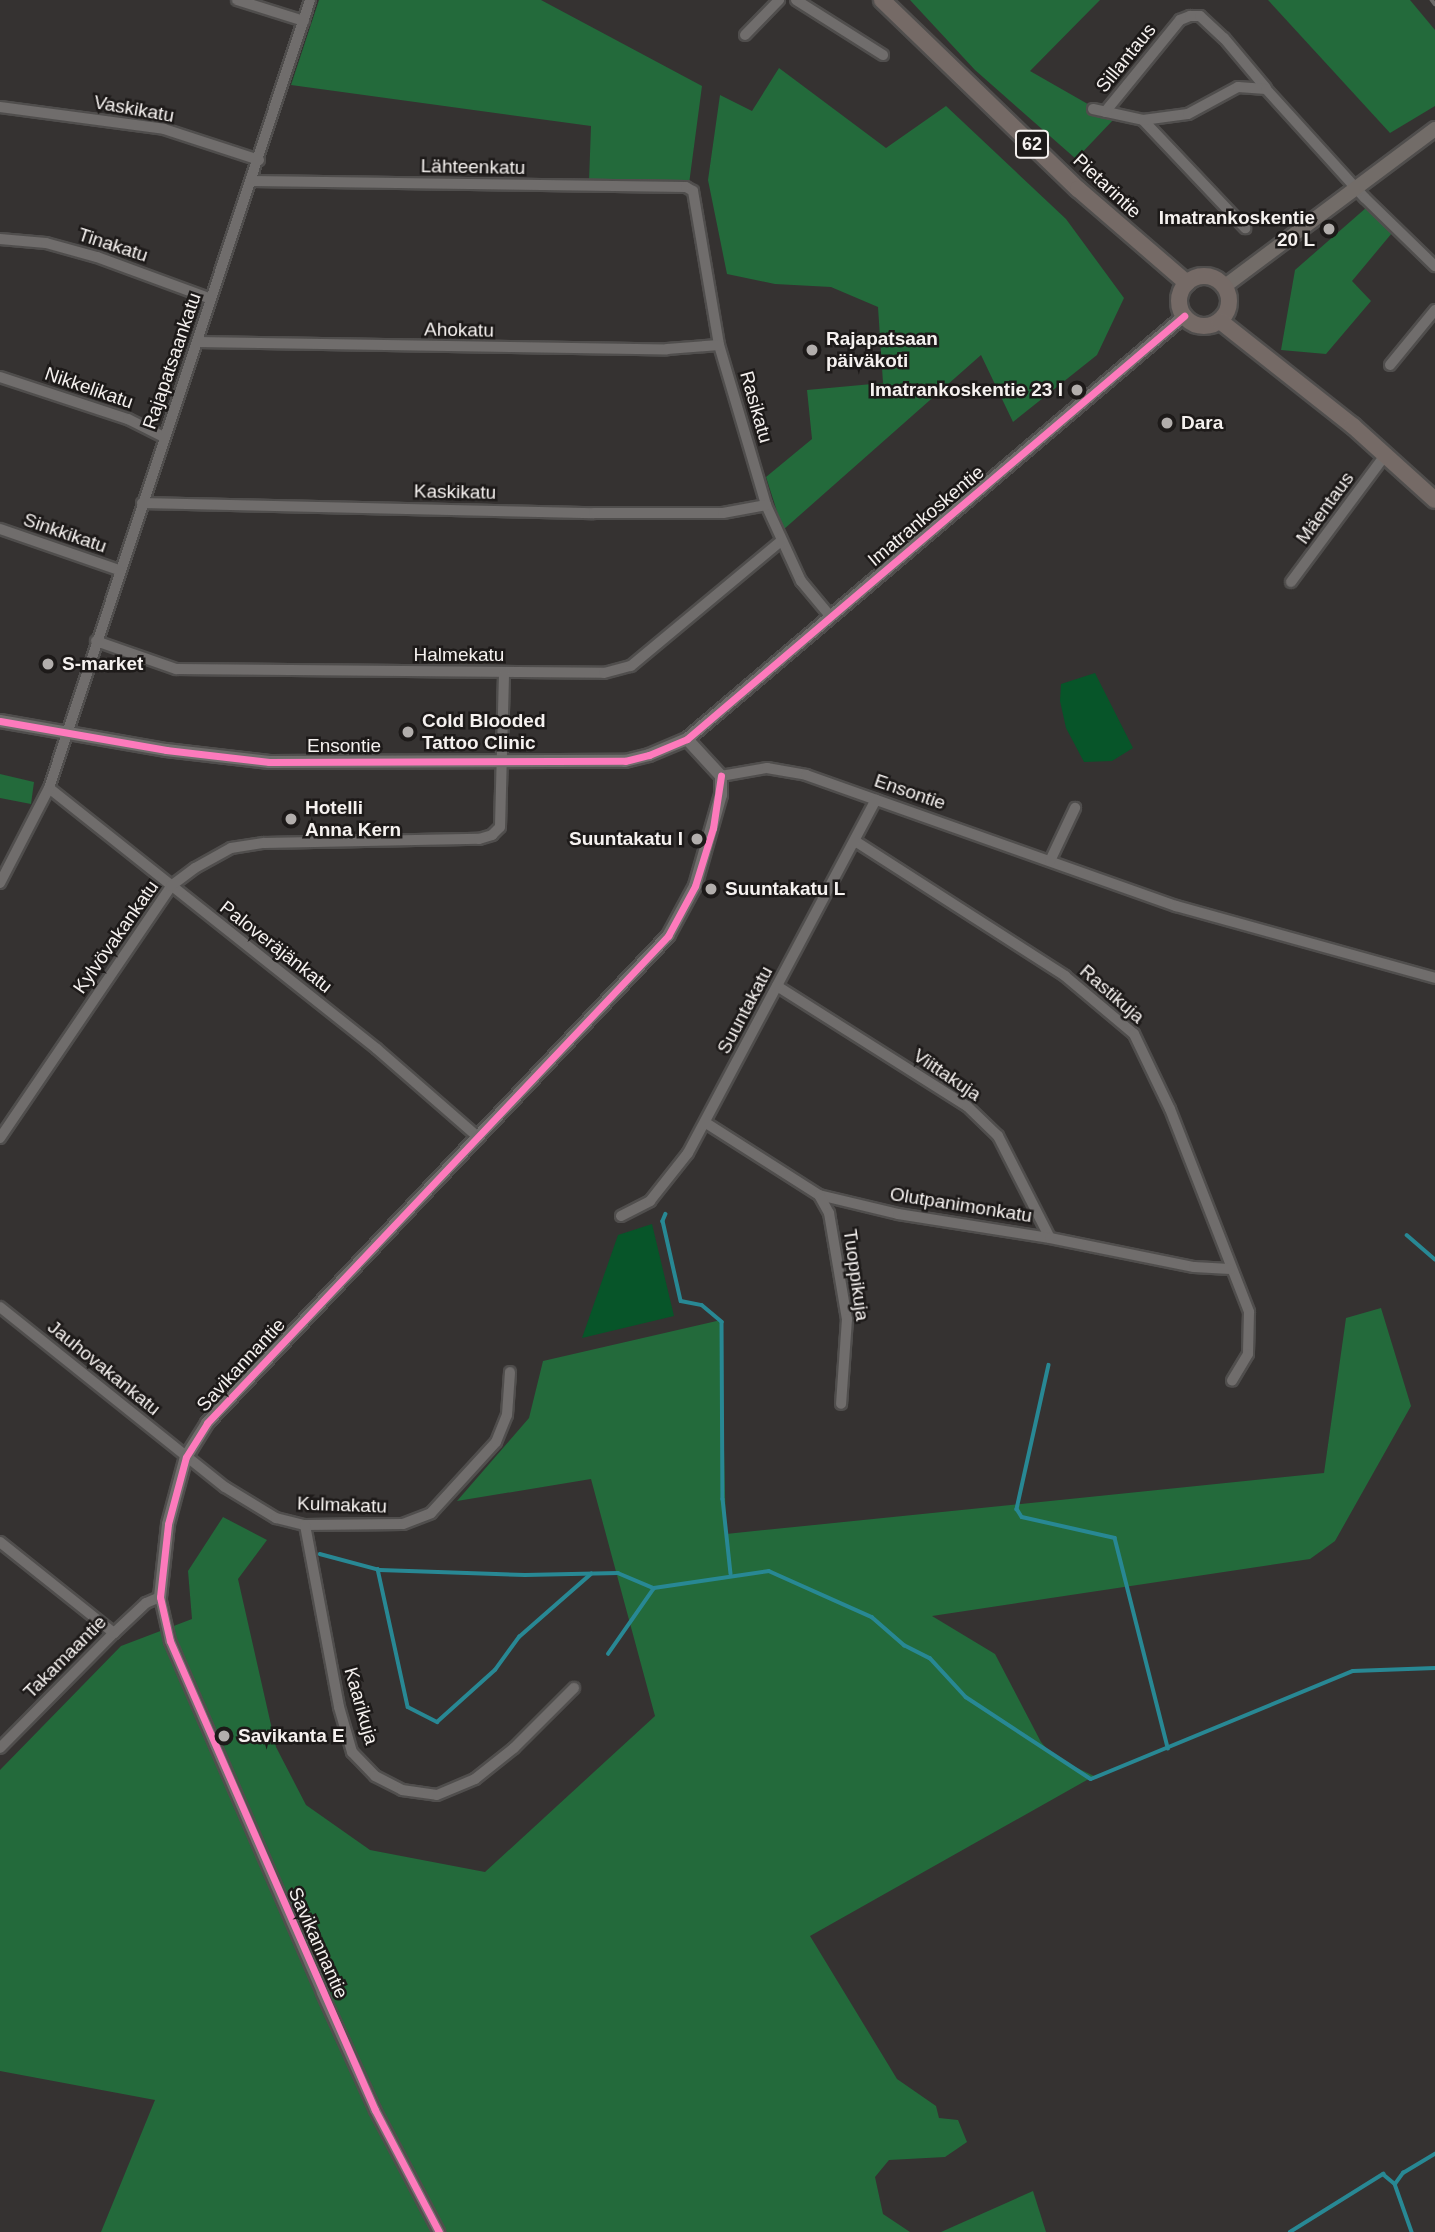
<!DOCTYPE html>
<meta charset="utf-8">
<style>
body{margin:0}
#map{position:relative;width:1435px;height:2232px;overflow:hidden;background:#353231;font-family:Helvetica,sans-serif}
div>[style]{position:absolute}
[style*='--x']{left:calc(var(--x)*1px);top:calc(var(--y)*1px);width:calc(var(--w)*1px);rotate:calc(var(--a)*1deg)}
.green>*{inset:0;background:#075529}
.forest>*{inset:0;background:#236a3b}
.stream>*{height:3.5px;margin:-1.75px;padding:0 1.75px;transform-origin:1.75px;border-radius:1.75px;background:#288894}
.roads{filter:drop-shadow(2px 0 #504e4d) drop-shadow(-2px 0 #504e4d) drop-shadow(0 2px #504e4d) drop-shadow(0 -2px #504e4d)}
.minor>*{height:10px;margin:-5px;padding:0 5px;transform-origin:5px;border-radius:5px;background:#706d6c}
.tertiary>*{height:12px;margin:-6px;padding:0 6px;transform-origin:6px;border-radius:6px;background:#706d6c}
.secondary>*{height:14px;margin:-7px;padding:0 7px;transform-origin:7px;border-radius:7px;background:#726c68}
.primary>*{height:16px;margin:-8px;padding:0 8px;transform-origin:8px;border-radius:8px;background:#756a66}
.primary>.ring{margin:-8px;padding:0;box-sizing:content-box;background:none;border:16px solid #756a66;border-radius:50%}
.rail>*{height:3.5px;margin:-1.75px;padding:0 1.75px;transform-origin:1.75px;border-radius:1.75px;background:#6b6867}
.cycleway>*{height:7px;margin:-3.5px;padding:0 3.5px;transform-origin:3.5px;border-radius:3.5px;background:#fd7abc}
.dots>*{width:19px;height:19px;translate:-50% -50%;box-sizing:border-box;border:4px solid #1d1a19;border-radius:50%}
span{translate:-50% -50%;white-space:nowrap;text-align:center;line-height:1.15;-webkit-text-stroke:5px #1d1a19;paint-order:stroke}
.shield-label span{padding:2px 5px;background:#1d1a19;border:2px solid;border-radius:5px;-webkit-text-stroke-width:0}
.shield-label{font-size:18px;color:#f5f1ef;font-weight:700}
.street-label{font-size:19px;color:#f5f1ef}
.poi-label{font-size:19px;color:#f5f1ef;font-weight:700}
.right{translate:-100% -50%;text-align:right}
.left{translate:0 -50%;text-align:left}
</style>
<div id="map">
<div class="green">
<div style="clip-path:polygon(1095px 673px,1133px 748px,1112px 761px,1084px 762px,1066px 728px,1060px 701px,1061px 684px)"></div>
<div style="clip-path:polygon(652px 1224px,674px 1316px,582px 1338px,618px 1235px)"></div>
</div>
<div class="forest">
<div style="clip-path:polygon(319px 0,541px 0,702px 86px,689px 184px,589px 182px,591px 126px,291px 85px)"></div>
<div style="clip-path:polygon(910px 0,1100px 0,1030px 71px,1114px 119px,1076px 159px,975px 70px)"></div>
<div style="clip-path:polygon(1268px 0,1410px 0,1435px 30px,1435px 106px,1390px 133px)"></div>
<div style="clip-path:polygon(779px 68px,886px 148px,946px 106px,1066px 219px,1124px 298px,1097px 355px,1013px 422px,981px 355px,783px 530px,766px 477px,812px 439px,807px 390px,883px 383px,878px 307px,831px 287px,775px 284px,727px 274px,708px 180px,720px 95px,752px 111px)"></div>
<div style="clip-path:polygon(1367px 207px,1392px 233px,1352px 281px,1371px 301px,1326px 354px,1281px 350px,1295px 270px)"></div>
<div style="clip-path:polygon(0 774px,34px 782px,31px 804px,0 798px)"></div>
<div style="clip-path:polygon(1381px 1308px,1411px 1406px,1335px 1541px,1310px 1559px,932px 1616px,995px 1654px,1041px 1742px,1054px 1757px,1094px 1776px,810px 1936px,897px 2079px,936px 2106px,939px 2118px,958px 2120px,967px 2142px,945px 2157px,889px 2160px,875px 2177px,883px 2214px,910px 2232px,101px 2232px,155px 2100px,0 2071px,0 1770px,121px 1646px,192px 1619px,188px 1571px,223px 1517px,267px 1540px,238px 1579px,276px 1747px,306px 1805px,370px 1850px,485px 1872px,655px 1716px,591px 1479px,457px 1501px,529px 1418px,543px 1361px,721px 1320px,726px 1534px,1324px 1473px,1346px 1318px)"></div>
<div style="clip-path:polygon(1033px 2191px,1046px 2232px,941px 2232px)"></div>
</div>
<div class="stream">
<div style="--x:666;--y:1214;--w:8;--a:113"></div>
<div style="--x:663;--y:1221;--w:82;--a:77.3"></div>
<div style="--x:681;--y:1301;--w:21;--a:11"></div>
<div style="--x:702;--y:1305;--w:26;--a:40"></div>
<div style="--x:722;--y:1322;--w:177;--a:89.7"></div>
<div style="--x:723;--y:1499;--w:75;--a:83.9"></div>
<div style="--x:1407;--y:1235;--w:37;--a:41"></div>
<div style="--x:1049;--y:1365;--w:148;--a:102.5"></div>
<div style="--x:1017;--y:1509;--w:9;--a:58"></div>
<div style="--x:1022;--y:1517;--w:95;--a:12.7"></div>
<div style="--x:1115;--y:1538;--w:217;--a:75.8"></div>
<div style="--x:320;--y:1554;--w:62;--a:14.9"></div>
<div style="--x:380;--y:1570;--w:145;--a:2"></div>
<div style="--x:525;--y:1575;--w:93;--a:-1.2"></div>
<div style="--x:618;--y:1573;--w:39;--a:23"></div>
<div style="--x:654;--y:1588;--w:116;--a:-8.4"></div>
<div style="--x:769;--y:1571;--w:113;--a:24.1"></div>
<div style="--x:872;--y:1617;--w:43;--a:41.2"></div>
<div style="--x:904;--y:1645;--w:29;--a:27"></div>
<div style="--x:930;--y:1658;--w:53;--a:47.3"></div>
<div style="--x:966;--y:1697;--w:149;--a:33.3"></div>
<div style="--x:1091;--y:1779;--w:283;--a:-22.4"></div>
<div style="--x:1353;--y:1671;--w:82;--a:-2.1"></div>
<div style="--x:378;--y:1569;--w:141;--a:77.7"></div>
<div style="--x:408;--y:1707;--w:33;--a:27"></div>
<div style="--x:437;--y:1722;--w:78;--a:-41.9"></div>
<div style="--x:495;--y:1670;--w:41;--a:-54"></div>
<div style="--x:519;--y:1637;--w:96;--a:-41.2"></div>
<div style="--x:608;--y:1654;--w:80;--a:-55.1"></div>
<div style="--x:1395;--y:2184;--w:14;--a:-54"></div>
<div style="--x:1403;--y:2173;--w:37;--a:-31"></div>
<div style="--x:1290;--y:2232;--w:110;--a:-31.9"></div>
<div style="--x:1383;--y:2174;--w:16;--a:40"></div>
<div style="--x:1395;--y:2184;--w:51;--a:70.5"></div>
</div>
<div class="roads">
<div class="minor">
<div style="--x:237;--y:0;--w:70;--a:17.4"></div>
<div style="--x:796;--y:0;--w:103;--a:32.3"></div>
<div style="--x:745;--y:35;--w:49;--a:-45.8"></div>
<div style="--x:0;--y:107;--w:165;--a:7.6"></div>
<div style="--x:164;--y:129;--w:100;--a:18.1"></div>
<div style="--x:1093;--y:109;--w:51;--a:12.4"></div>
<div style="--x:1143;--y:120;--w:149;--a:46.6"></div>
<div style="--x:1105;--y:112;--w:119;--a:-50.8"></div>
<div style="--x:1180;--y:20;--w:11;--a:-22"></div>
<div style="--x:1190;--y:16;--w:10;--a:0"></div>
<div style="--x:1200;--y:16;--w:33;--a:43"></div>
<div style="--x:1224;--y:38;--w:65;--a:50"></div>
<div style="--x:1143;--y:120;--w:45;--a:-7.6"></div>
<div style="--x:1188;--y:114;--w:57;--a:-28.4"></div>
<div style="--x:1238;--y:87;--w:28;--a:4"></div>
<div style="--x:1266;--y:89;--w:147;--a:47.8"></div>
<div style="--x:1365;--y:198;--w:98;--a:44.2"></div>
<div style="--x:252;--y:181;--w:434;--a:0.8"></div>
<div style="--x:686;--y:187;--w:8;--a:30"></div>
<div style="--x:693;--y:191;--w:156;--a:80.4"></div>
<div style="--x:719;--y:345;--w:167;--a:73.6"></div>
<div style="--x:766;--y:505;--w:84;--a:65.3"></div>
<div style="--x:801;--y:581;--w:47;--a:50.2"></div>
<div style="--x:0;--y:239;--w:46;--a:5"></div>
<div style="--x:46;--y:243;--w:53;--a:15.4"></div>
<div style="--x:97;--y:257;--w:121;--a:20.2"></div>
<div style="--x:197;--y:342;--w:470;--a:0.9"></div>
<div style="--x:667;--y:349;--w:52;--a:-4.4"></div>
<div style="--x:1390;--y:365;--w:71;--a:-50.7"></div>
<div style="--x:0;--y:377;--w:135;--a:18.2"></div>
<div style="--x:128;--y:419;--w:40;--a:26.6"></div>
<div style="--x:142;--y:503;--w:452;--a:1.3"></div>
<div style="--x:594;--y:513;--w:129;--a:0"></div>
<div style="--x:723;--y:513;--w:44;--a:-10.5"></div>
<div style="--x:0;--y:529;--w:126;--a:19"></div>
<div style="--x:1291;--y:582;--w:159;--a:-53.4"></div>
<div style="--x:96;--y:641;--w:85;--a:19.3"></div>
<div style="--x:176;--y:669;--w:428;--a:0.5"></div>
<div style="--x:604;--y:673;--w:28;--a:-15"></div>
<div style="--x:631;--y:666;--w:195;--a:-39.8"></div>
<div style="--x:721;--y:776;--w:47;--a:-9.9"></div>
<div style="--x:767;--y:768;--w:40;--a:10"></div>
<div style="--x:806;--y:775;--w:393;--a:19.5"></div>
<div style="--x:1176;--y:906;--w:269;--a:15.5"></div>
<div style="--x:49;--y:788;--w:419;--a:38.5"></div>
<div style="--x:377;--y:1049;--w:135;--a:41.1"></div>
<div style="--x:855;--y:841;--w:250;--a:32.7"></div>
<div style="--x:1065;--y:976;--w:90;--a:40"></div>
<div style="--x:1134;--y:1034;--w:83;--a:64.4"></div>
<div style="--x:1170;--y:1109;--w:218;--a:68.7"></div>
<div style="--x:1249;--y:1312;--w:42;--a:91.4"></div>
<div style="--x:1248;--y:1354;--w:31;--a:121"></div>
<div style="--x:1050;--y:861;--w:59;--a:-64.7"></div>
<div style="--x:0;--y:883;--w:107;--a:-62.7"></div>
<div style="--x:49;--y:788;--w:830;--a:-71.67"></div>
<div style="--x:777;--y:986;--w:225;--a:32.3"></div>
<div style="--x:967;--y:1106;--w:43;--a:44.1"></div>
<div style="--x:998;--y:1136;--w:114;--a:63"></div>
<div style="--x:706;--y:1123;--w:134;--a:32.5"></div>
<div style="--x:819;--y:1195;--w:81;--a:13.5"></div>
<div style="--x:898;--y:1214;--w:154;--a:9"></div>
<div style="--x:1050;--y:1238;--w:147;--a:11.4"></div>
<div style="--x:1194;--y:1267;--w:36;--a:3"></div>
<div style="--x:0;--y:1138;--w:305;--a:-55.8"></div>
<div style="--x:171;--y:886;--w:30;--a:-37"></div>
<div style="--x:195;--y:868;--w:41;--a:-29.1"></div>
<div style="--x:231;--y:848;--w:33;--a:-9"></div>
<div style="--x:264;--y:843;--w:215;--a:-1.1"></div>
<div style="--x:479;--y:839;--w:14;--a:-17"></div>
<div style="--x:492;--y:835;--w:11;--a:-45"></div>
<div style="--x:500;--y:827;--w:154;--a:-88.5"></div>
<div style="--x:819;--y:1195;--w:21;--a:61"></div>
<div style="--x:829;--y:1213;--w:108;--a:80.4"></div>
<div style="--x:847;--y:1319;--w:85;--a:94"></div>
<div style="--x:621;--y:1216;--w:33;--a:-27"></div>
<div style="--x:650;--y:1201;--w:61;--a:-51.6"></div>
<div style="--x:688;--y:1153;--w:400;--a:-62"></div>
<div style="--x:0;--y:1307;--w:288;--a:38.7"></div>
<div style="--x:225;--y:1487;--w:60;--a:31.3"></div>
<div style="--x:276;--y:1518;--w:30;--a:14"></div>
<div style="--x:305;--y:1525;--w:98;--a:-0.6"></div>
<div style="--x:403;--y:1524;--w:30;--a:-21"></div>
<div style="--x:431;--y:1513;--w:96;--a:-47.5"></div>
<div style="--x:496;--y:1442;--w:29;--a:-68"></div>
<div style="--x:507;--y:1415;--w:43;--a:-86"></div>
<div style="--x:305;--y:1525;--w:185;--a:79.4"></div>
<div style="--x:339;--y:1707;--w:47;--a:73.9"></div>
<div style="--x:352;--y:1752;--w:33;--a:46"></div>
<div style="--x:375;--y:1776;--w:30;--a:27"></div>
<div style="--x:402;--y:1790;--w:35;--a:8"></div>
<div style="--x:437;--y:1795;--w:41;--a:-22.8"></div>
<div style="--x:475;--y:1779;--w:50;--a:-38.5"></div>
<div style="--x:514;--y:1748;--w:85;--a:-45"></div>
<div style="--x:0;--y:1542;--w:146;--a:38.6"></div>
<div style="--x:0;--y:1748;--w:162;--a:-45.3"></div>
<div style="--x:114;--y:1633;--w:44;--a:-43.2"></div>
<div style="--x:146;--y:1603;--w:15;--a:-23"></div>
<div style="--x:160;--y:1597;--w:45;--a:77.2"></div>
<div style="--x:170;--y:1641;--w:383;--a:66.6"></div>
<div style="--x:322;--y:1993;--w:128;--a:65.6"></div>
<div style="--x:375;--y:2110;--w:138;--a:62.3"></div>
</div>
<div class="tertiary">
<div style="--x:0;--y:721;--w:169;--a:9.9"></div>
<div style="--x:166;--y:750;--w:104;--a:6.6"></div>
<div style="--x:269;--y:762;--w:356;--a:-0.2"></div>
<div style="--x:625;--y:761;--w:25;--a:-14"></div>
<div style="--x:649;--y:755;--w:41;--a:-22.8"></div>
<div style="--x:687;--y:739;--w:653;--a:-40.4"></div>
<div style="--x:160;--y:1597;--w:73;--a:-83.7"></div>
<div style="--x:168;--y:1524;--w:69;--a:-75"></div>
<div style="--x:186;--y:1457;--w:40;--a:-58"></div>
<div style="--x:207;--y:1423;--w:671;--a:-46.57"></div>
<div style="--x:668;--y:936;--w:57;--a:-61.6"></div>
<div style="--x:695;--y:886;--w:95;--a:-74.1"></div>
<div style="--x:721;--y:795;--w:19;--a:-90"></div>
<div style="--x:721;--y:776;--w:50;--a:-132.6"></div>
</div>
<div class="secondary">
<div style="--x:1225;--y:286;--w:262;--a:-36.8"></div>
</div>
<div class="primary">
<div style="--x:882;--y:0;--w:272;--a:44"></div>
<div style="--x:1078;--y:189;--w:144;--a:40.8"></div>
<div class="ring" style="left:1179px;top:276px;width:34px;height:34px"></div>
<div style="--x:1220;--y:321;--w:169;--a:38.3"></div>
<div style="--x:1353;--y:426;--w:110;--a:42.1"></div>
</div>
</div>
<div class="rail">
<div style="--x:1432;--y:0;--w:5;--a:53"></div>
</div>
<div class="cycleway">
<div style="--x:0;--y:721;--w:169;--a:9.9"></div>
<div style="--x:166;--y:750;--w:104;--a:6.6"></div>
<div style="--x:269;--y:762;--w:356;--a:-0.2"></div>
<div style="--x:625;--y:761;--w:25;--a:-14"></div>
<div style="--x:649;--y:755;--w:41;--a:-22.8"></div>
<div style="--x:687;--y:739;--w:653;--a:-40.4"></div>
<div style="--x:439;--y:2232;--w:138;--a:-117.7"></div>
<div style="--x:375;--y:2110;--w:512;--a:-113.61"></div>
<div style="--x:170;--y:1641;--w:45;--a:-102.8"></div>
<div style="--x:160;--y:1597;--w:73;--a:-83.7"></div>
<div style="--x:168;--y:1524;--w:69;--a:-75"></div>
<div style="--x:186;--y:1457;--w:40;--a:-58"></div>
<div style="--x:207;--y:1423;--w:671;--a:-46.57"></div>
<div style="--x:668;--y:936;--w:57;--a:-61.6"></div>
<div style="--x:695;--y:886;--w:61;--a:-72.8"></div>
<div style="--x:713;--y:828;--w:53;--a:-81.3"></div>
</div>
<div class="dots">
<div style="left:1329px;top:229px;background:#b2aeac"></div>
<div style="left:812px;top:350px;background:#b2aeac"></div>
<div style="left:1077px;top:390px;background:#b2aeac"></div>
<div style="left:1167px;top:423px;background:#b2aeac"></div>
<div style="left:48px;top:664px;background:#b2aeac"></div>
<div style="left:408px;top:732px;background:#b2aeac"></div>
<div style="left:291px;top:819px;background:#b2aeac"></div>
<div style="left:697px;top:839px;background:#b2aeac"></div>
<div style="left:711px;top:889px;background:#b2aeac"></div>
<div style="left:224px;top:1736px;background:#b2aeac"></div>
</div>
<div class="shield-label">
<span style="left:1032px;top:144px">62</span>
</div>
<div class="street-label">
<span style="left:1126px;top:58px;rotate:-51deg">Sillantaus</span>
<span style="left:134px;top:109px;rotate:10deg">Vaskikatu</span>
<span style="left:473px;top:167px;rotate:1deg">Lähteenkatu</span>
<span style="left:1107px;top:186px;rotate:43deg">Pietarintie</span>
<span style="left:113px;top:245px;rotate:18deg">Tinakatu</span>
<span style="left:459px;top:330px;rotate:1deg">Ahokatu</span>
<span style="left:172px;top:361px;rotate:-71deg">Rajapatsaankatu</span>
<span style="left:89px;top:388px;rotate:19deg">Nikkelikatu</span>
<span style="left:756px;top:407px;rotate:74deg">Rasikatu</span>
<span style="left:455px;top:492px;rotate:1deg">Kaskikatu</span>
<span style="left:1325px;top:508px;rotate:-54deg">Mäentaus</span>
<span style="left:926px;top:516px;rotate:-40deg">Imatrankoskentie</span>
<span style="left:65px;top:533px;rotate:19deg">Sinkkikatu</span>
<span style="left:459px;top:655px">Halmekatu</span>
<span style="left:344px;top:746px">Ensontie</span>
<span style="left:910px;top:792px;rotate:19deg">Ensontie</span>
<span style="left:116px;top:937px;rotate:-55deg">Kylvövakankatu</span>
<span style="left:276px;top:947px;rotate:38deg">Paloveräjänkatu</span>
<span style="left:1112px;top:994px;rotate:41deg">Rastikuja</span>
<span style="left:745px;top:1010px;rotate:-62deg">Suuntakatu</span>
<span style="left:947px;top:1075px;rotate:34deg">Viittakuja</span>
<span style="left:961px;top:1205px;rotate:9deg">Olutpanimonkatu</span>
<span style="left:856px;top:1275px;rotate:82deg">Tuoppikuja</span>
<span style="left:241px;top:1365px;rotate:-47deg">Savikannantie</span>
<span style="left:104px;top:1368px;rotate:39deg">Jauhovakankatu</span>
<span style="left:342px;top:1505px;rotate:2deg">Kulmakatu</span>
<span style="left:65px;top:1657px;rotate:-45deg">Takamaantie</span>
<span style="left:361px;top:1706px;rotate:74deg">Kaarikuja</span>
<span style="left:318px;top:1943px;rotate:66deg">Savikannantie</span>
</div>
<div class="poi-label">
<span class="right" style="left:1315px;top:229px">Imatrankoskentie<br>20 L</span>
<span class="left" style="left:826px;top:350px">Rajapatsaan<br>päiväkoti</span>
<span class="right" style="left:1063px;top:390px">Imatrankoskentie 23 I</span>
<span class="left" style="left:1181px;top:423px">Dara</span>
<span class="left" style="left:62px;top:664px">S-market</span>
<span class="left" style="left:422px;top:732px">Cold Blooded<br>Tattoo Clinic</span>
<span class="left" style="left:305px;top:819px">Hotelli<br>Anna Kern</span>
<span class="right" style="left:683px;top:839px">Suuntakatu I</span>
<span class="left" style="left:725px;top:889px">Suuntakatu L</span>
<span class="left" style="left:238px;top:1736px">Savikanta E</span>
</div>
</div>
